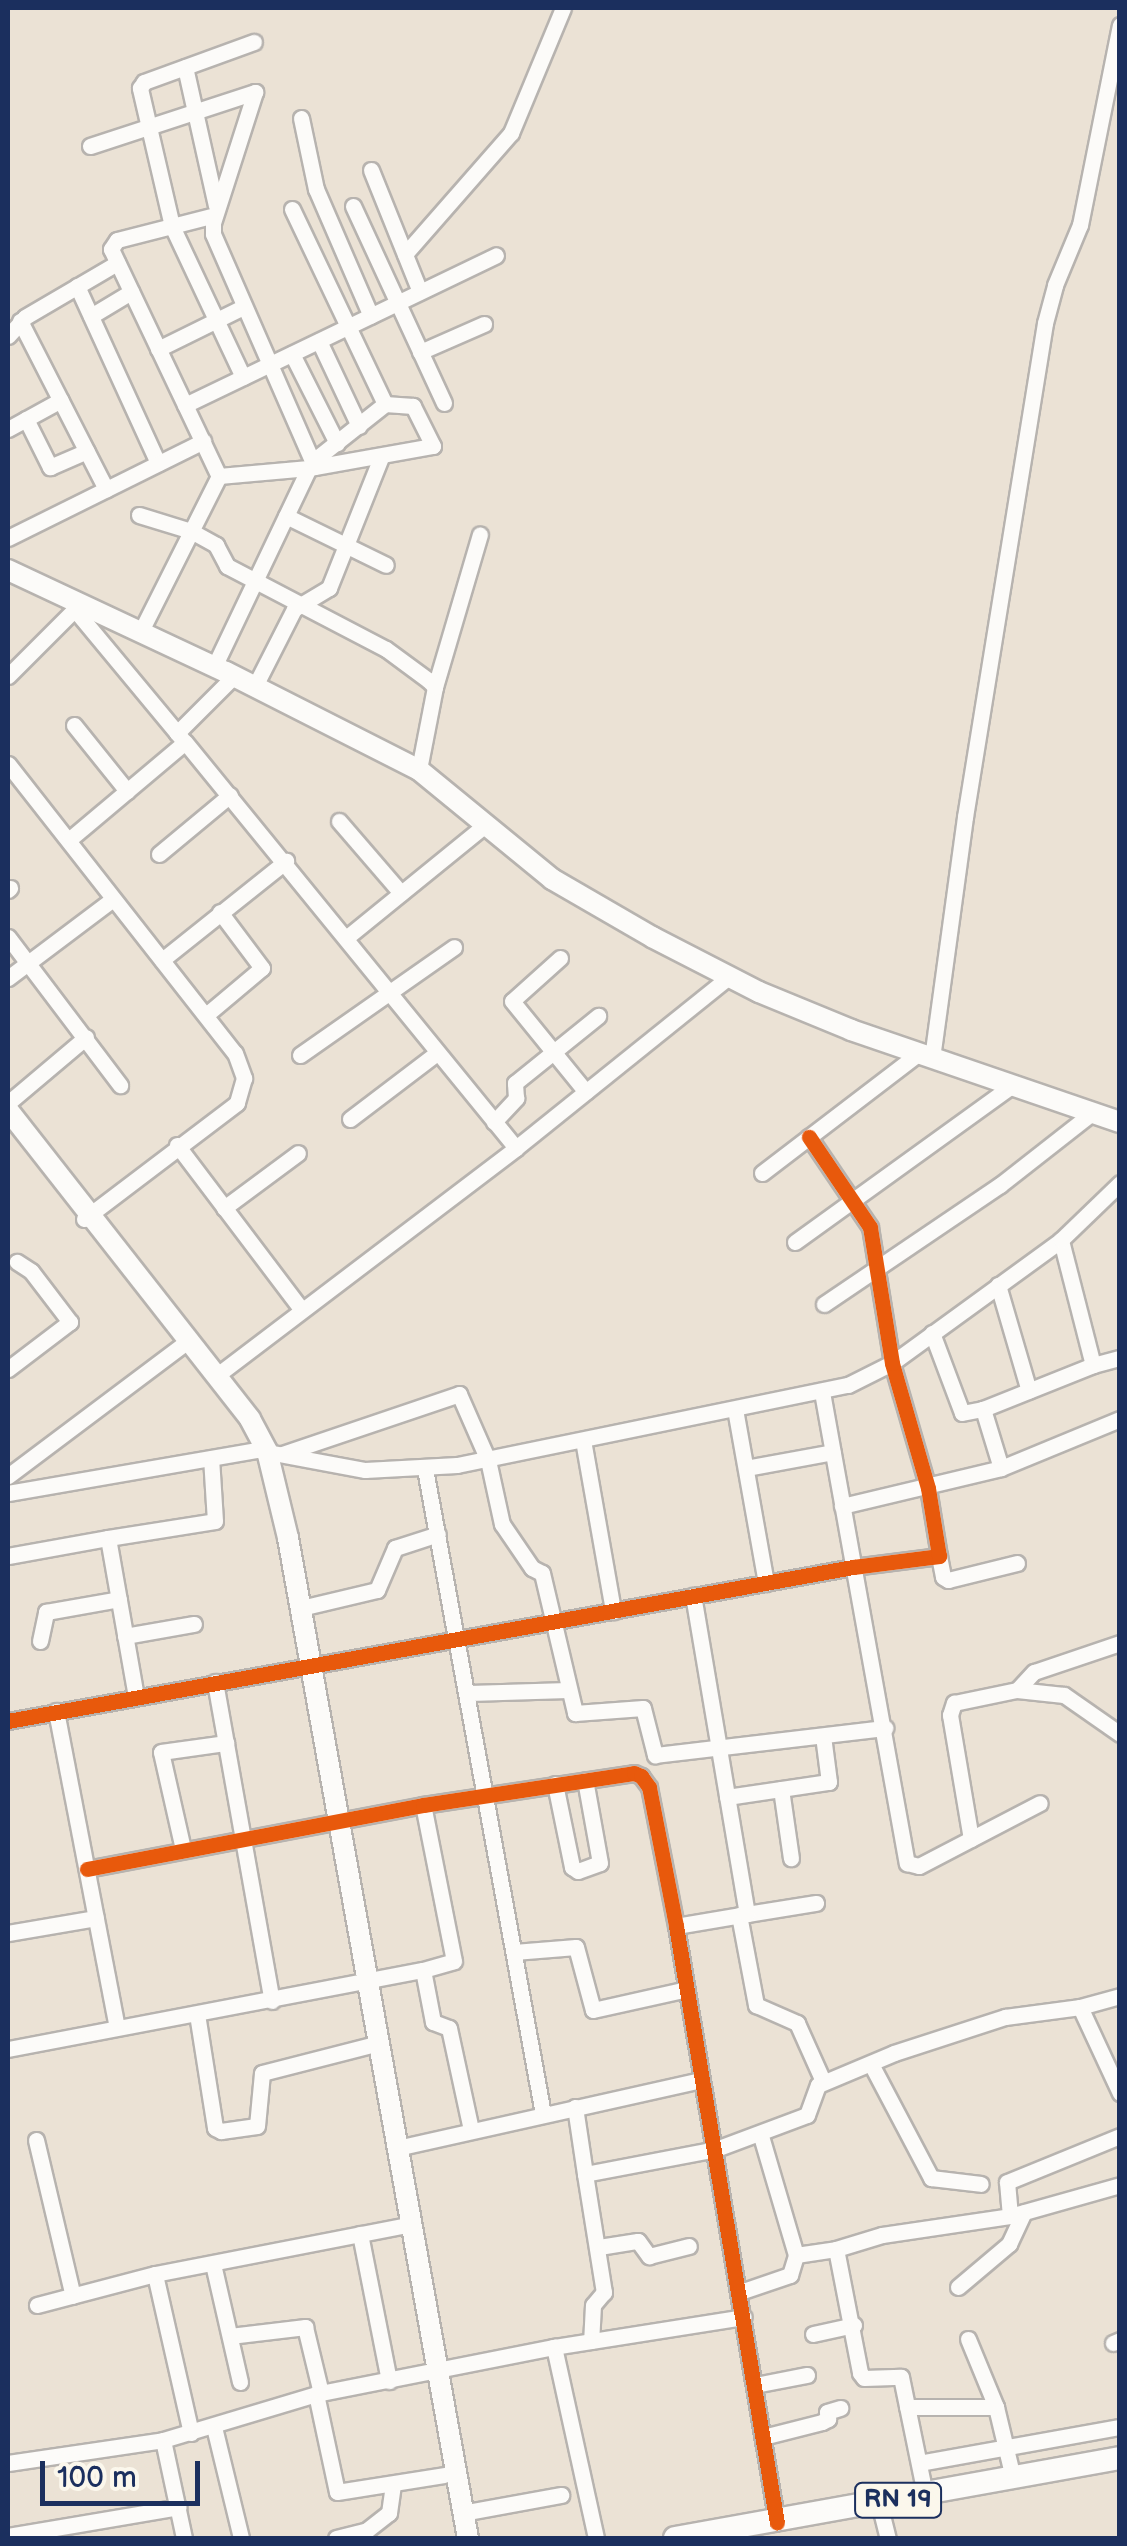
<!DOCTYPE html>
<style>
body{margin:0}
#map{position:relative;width:1127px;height:2546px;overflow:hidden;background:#ebe2d5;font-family:"Balsamiq Sans",sans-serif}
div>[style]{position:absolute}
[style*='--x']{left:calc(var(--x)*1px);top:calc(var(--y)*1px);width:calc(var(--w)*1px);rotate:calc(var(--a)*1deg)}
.roads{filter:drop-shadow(2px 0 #b7b3af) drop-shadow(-2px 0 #b7b3af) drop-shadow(0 2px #b7b3af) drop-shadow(0 -2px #b7b3af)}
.minor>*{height:15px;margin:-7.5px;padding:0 7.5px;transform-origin:7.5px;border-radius:7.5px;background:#fcfbf9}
.major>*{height:20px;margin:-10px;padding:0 10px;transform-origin:10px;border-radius:10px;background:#fcfbf9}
.highway>*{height:22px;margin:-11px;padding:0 11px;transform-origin:11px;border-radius:11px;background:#fcfbf9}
.cycleway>*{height:15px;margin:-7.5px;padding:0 7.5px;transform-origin:7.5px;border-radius:7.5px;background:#e8590c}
span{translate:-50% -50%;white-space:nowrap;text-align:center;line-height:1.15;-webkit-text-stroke:9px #fbf7ec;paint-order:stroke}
.shield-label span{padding:2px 8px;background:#fbf7ec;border:2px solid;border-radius:8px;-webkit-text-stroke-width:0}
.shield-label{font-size:25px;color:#1b2f5e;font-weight:700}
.frame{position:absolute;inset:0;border:10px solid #1b2f5e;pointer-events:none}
.scale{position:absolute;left:40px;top:2461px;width:160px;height:45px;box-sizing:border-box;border:5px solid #1b2f5e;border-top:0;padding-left:12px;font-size:30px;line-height:35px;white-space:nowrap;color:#1b2f5e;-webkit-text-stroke:8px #fbf7ec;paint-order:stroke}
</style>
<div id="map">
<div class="roads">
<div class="minor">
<div style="--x:185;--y:67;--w:142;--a:77.4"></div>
<div style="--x:301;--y:118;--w:73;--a:78.1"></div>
<div style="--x:316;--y:189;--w:138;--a:66.6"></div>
<div style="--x:90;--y:146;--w:174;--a:-18.1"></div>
<div style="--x:255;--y:92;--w:138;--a:107.8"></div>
<div style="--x:213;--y:223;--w:11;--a:90"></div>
<div style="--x:213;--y:234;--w:254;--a:66.4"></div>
<div style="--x:371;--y:170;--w:131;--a:68.1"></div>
<div style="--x:353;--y:206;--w:217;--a:65.2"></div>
<div style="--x:292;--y:209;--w:216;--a:64.5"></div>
<div style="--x:385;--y:404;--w:92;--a:141.6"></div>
<div style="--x:215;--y:215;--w:101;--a:165.7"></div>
<div style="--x:117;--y:240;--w:11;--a:124"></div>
<div style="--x:111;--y:249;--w:251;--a:64.6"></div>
<div style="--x:219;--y:476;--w:90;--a:-5.1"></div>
<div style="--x:405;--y:254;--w:161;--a:-48.8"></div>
<div style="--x:511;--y:133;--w:135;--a:-67.4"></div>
<div style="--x:77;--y:286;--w:195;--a:65.4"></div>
<div style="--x:91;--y:316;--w:47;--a:-31"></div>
<div style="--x:20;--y:321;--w:189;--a:62.9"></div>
<div style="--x:8;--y:336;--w:25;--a:-48"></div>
<div style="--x:25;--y:317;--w:107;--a:-30.4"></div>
<div style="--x:319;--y:341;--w:94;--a:64.8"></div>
<div style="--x:158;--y:349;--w:95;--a:-26.3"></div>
<div style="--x:420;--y:352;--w:70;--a:-23.6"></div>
<div style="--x:292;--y:354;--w:100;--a:63.2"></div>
<div style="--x:243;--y:377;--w:167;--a:-115.2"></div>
<div style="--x:172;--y:226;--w:142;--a:-103.1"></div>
<div style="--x:140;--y:88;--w:7;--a:-56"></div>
<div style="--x:144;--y:82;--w:117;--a:-20"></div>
<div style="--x:185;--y:405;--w:345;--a:-25.7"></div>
<div style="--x:26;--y:419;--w:54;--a:63.4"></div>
<div style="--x:50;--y:467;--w:40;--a:-23.4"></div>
<div style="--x:8;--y:429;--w:60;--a:-28.7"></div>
<div style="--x:139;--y:515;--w:54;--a:17.1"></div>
<div style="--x:191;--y:531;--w:29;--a:29"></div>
<div style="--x:216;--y:545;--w:24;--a:62"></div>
<div style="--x:227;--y:566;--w:179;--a:27.6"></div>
<div style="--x:386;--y:649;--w:52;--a:36.4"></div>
<div style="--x:428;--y:680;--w:10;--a:45"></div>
<div style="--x:435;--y:687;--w:84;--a:101"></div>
<div style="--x:286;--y:516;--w:111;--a:26.1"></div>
<div style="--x:8;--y:538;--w:218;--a:-26.4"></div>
<div style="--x:75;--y:610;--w:160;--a:50.3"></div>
<div style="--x:141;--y:631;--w:174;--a:-63.3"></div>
<div style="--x:214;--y:667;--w:221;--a:-64.5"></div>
<div style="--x:309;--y:468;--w:126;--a:-10.1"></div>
<div style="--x:433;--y:446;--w:45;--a:-116.6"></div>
<div style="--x:413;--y:406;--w:28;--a:-176"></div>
<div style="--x:8;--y:676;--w:100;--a:-45"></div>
<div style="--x:255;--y:686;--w:86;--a:-63.1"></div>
<div style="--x:294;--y:609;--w:41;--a:-31"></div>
<div style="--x:329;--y:588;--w:141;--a:-68.3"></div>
<div style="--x:435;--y:687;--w:159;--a:-73.6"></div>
<div style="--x:74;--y:725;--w:85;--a:51.2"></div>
<div style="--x:182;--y:739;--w:8;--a:-130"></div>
<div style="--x:177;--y:733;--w:81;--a:-45"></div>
<div style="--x:8;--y:764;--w:367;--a:51.9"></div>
<div style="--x:235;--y:1053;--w:27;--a:70"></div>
<div style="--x:244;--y:1078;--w:26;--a:106"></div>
<div style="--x:237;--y:1103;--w:192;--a:142.8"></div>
<div style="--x:339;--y:821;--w:95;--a:49.3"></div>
<div style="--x:70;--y:839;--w:150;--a:-40.1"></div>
<div style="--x:185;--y:742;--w:524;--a:50.81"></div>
<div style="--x:159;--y:854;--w:92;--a:-39.7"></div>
<div style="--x:8;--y:890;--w:3;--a:-45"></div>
<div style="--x:8;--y:937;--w:186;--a:52.9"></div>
<div style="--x:346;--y:938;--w:179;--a:-39.1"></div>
<div style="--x:560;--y:958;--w:64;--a:138.1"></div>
<div style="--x:512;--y:1001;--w:117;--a:50.9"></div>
<div style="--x:162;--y:960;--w:159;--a:-38.6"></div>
<div style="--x:8;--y:978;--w:131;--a:-37"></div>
<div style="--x:206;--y:1015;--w:73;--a:-40"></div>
<div style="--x:262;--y:968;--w:70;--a:-126.9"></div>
<div style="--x:300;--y:1055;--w:188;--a:-35"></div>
<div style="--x:932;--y:1058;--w:243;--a:-82.2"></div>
<div style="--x:965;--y:817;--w:500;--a:-80.8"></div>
<div style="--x:1045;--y:323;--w:39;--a:-75"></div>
<div style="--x:1055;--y:285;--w:65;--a:-67.4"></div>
<div style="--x:1080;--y:225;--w:204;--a:-78.7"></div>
<div style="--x:8;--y:1103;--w:102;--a:-40.2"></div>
<div style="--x:350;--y:1119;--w:109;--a:-37.2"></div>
<div style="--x:494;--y:1122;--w:33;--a:-47"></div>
<div style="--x:516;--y:1098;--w:15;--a:-94"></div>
<div style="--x:515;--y:1083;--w:107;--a:-38.9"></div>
<div style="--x:177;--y:1145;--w:206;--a:52.9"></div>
<div style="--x:762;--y:1173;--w:198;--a:-37.4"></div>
<div style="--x:224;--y:1208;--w:92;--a:-36.6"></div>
<div style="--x:795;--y:1242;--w:269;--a:-35.8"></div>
<div style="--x:998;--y:1285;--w:110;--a:73.7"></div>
<div style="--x:824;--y:1304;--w:212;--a:-34.1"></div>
<div style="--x:1000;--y:1185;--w:118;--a:-38.1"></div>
<div style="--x:932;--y:1333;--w:85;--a:69.4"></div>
<div style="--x:962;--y:1413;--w:21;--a:-11"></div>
<div style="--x:1093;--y:1365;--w:28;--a:-15"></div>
<div style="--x:8;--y:1369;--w:78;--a:-37.2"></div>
<div style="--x:70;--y:1322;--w:64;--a:-127.4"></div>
<div style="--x:31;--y:1271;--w:17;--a:-147"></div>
<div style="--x:216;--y:1376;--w:377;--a:-37.2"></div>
<div style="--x:516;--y:1148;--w:275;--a:-38.8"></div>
<div style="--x:822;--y:1392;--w:479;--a:79.8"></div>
<div style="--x:907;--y:1863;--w:12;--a:14"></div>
<div style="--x:919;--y:1866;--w:136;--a:-27.5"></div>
<div style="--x:735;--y:1409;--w:177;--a:79.9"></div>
<div style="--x:583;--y:1440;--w:174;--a:80"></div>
<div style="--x:282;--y:1454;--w:187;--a:-18.7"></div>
<div style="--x:459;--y:1394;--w:72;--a:66.3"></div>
<div style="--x:488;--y:1460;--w:66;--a:77.7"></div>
<div style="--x:502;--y:1524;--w:53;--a:55.7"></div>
<div style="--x:532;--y:1568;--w:11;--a:27"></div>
<div style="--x:542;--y:1573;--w:144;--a:76.7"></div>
<div style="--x:575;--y:1713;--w:68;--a:-4.2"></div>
<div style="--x:643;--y:1708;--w:49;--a:75.7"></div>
<div style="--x:655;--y:1755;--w:232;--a:-6.7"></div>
<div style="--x:746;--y:1468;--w:88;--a:-10.4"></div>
<div style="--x:1001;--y:1468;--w:62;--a:-107"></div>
<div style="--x:983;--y:1409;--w:118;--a:-21.8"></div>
<div style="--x:1093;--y:1365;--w:129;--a:-104.4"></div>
<div style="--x:425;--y:1469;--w:656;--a:79.63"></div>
<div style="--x:8;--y:1476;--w:216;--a:-36.9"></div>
<div style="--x:8;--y:1493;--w:253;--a:-9.8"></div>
<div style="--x:257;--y:1450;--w:110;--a:10.5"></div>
<div style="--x:365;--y:1470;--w:92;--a:-3.1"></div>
<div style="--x:457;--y:1465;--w:399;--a:-11.6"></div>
<div style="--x:848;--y:1385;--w:49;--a:-26.6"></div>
<div style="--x:892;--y:1363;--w:209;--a:-36"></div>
<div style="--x:1061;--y:1240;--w:82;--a:-44"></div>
<div style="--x:842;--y:1506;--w:163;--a:-13.4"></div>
<div style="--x:1001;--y:1468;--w:129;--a:-22.4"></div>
<div style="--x:108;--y:1538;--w:108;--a:-9"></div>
<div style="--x:215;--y:1521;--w:63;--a:-93.6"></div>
<div style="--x:8;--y:1556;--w:102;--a:-10.2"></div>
<div style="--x:108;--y:1538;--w:160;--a:80"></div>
<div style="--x:939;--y:1556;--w:21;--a:79"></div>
<div style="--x:943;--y:1577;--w:6;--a:31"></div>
<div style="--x:948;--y:1580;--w:71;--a:-13.8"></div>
<div style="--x:301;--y:1608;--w:78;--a:-13.3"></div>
<div style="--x:377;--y:1590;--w:46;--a:-66.8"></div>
<div style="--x:395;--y:1548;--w:45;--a:-18"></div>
<div style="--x:125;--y:1636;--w:70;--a:-9.9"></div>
<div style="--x:40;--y:1641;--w:30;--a:-78"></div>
<div style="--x:46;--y:1612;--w:74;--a:-10.1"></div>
<div style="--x:215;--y:1682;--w:324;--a:79.9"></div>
<div style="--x:1017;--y:1690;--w:25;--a:-47"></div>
<div style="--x:1034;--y:1672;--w:91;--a:-18.6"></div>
<div style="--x:469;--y:1693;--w:99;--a:-1.7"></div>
<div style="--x:56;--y:1711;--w:322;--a:79.1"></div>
<div style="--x:8;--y:1721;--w:859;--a:-10.33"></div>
<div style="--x:853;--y:1567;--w:87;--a:-7.3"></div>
<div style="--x:939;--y:1556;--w:69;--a:-99.2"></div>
<div style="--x:928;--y:1488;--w:130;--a:-106.1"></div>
<div style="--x:892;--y:1363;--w:138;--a:-99.2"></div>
<div style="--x:870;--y:1227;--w:109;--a:-124.1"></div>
<div style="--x:555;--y:1784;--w:85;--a:78.4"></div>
<div style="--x:572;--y:1867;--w:7;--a:34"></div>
<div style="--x:578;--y:1871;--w:23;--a:-20"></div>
<div style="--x:600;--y:1863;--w:84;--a:-100.2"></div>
<div style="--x:781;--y:1789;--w:70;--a:81.8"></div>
<div style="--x:727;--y:1797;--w:103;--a:-8.4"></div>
<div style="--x:829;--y:1782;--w:46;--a:-97.4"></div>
<div style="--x:971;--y:1839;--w:126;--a:-99.6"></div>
<div style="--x:950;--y:1715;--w:13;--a:-72"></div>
<div style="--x:954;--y:1703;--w:64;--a:-11.7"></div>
<div style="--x:1017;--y:1690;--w:47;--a:6.1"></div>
<div style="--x:1064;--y:1695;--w:68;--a:34.9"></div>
<div style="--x:183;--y:1849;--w:99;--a:-102.8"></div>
<div style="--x:161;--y:1752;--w:66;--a:-7.9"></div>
<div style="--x:87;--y:1869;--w:342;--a:-10.8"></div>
<div style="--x:423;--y:1805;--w:213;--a:-8.6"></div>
<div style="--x:634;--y:1773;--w:8;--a:23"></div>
<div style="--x:641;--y:1776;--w:14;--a:54"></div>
<div style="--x:649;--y:1787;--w:142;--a:79"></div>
<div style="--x:676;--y:1926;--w:605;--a:80.4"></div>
<div style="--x:747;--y:1914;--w:70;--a:-9.1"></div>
<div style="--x:739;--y:1915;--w:92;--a:79.3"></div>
<div style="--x:756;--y:2005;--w:45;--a:23.7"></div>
<div style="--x:797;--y:2023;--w:64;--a:65.9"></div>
<div style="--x:676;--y:1926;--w:72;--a:-9.6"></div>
<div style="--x:747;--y:1914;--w:323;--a:-99.6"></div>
<div style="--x:8;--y:1933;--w:89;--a:-9.7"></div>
<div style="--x:514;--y:1952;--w:62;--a:-4.6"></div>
<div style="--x:576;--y:1947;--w:65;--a:74.9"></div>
<div style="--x:593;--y:2010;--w:96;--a:-12.6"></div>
<div style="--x:423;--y:1970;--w:32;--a:-16"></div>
<div style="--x:454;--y:1961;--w:159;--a:-101.2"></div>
<div style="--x:1080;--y:2007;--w:41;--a:-15.4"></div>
<div style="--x:197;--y:2014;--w:115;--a:81"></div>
<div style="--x:215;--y:2128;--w:7;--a:27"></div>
<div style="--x:221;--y:2131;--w:36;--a:-8"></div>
<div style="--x:257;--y:2126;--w:53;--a:-84.6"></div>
<div style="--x:262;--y:2073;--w:121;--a:-14.4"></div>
<div style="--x:8;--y:2049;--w:422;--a:-10.8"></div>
<div style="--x:423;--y:1970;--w:53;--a:79.1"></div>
<div style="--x:433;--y:2022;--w:17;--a:21"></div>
<div style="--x:449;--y:2028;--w:104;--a:77.8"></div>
<div style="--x:871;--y:2064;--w:129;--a:62.2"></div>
<div style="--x:931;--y:2178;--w:50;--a:6.8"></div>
<div style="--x:575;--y:2107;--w:68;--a:81.5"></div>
<div style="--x:585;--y:2174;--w:133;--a:-10.8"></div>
<div style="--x:716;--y:2149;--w:97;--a:-20.5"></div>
<div style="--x:807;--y:2115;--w:32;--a:-70"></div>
<div style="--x:818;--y:2085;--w:82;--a:-22.8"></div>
<div style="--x:894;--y:2053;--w:117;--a:-18"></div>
<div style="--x:1005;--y:2017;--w:76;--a:-7.6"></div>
<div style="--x:1080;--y:2007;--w:95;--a:65.1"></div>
<div style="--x:36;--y:2140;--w:160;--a:76.7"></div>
<div style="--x:397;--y:2148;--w:312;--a:-12.6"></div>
<div style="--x:585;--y:2174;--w:120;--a:80.9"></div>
<div style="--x:604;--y:2292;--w:17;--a:130"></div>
<div style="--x:593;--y:2305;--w:36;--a:93"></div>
<div style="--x:1010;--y:2216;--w:34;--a:-95"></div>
<div style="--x:1007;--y:2182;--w:122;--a:-22.2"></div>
<div style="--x:360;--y:2234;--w:150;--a:78.8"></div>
<div style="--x:599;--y:2247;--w:39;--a:-9"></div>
<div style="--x:638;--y:2241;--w:19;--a:54"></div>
<div style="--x:649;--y:2256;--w:41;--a:-14"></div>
<div style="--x:836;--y:2249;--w:48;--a:-16.9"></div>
<div style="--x:882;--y:2235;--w:129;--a:-8.4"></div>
<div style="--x:1010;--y:2216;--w:114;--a:-15.7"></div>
<div style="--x:796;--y:2255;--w:40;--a:-8.5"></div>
<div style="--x:836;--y:2249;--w:126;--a:79"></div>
<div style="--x:860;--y:2373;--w:6;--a:51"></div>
<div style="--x:864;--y:2378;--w:37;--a:-2"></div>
<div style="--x:901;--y:2377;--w:119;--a:78.4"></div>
<div style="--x:213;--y:2264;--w:121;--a:77.1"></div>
<div style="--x:958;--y:2287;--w:67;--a:-40.1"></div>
<div style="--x:1009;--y:2244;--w:35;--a:-65"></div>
<div style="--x:740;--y:2292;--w:53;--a:-18.8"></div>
<div style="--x:790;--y:2275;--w:21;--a:-73"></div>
<div style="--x:796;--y:2255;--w:127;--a:-106.4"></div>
<div style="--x:37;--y:2305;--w:122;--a:-14.7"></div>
<div style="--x:813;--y:2334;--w:42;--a:-12.4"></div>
<div style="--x:230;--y:2336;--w:76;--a:-6.8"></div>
<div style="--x:305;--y:2327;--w:68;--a:76.4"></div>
<div style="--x:968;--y:2339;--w:74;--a:67.6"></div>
<div style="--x:1113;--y:2343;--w:8;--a:-23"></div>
<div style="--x:554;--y:2347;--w:196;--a:77.6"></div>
<div style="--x:755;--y:2385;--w:53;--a:-10.9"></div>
<div style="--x:316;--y:2394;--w:100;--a:77.9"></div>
<div style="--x:337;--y:2492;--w:108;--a:-9"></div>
<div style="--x:907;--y:2407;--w:89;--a:0"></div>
<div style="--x:996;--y:2407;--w:73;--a:76.5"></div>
<div style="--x:214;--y:2427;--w:114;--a:76.3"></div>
<div style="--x:191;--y:2433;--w:163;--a:-102.8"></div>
<div style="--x:155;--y:2274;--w:262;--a:-11"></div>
<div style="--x:763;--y:2437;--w:61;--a:-14.3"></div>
<div style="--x:822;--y:2422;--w:7;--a:-27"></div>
<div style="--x:828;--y:2419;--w:7;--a:-98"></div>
<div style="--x:827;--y:2412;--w:14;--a:-17"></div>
<div style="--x:163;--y:2440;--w:100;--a:77.9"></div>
<div style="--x:8;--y:2463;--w:157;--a:-8.4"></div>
<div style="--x:163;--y:2440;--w:160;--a:-16.7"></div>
<div style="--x:316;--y:2394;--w:243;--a:-11.2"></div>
<div style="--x:554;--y:2347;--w:192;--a:-9"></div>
<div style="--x:919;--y:2463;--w:204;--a:-10.2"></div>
<div style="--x:879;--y:2503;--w:36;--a:76"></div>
<div style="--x:462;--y:2513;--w:101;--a:-10.3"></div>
<div style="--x:8;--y:2536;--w:173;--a:-9.6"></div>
<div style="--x:336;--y:2538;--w:32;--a:-14"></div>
<div style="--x:367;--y:2530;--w:28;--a:-38"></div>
<div style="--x:389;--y:2513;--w:29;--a:-82"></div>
</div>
<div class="major">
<div style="--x:8;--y:570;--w:241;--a:25.1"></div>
<div style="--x:226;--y:672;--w:216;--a:26.9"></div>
<div style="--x:419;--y:770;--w:172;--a:39.3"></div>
<div style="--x:552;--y:879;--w:116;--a:30.1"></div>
<div style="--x:652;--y:937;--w:120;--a:27.2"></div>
<div style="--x:759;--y:992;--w:100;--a:22.4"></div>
<div style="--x:851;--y:1030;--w:284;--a:18.9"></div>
<div style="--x:8;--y:1110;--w:392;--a:51.9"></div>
<div style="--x:250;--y:1419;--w:36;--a:62"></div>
<div style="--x:267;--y:1451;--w:89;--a:76.4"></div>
<div style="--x:288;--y:1538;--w:1016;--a:79.8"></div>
</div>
<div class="highway">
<div style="--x:675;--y:2538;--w:452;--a:-10.2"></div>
</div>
</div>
<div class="cycleway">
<div style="--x:8;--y:1721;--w:859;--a:-10.33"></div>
<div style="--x:853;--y:1567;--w:87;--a:-7.3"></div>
<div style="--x:939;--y:1556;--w:69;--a:-99.2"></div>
<div style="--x:928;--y:1488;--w:130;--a:-106.1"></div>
<div style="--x:892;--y:1363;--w:138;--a:-99.2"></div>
<div style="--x:870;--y:1227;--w:109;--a:-124.1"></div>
<div style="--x:87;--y:1869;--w:342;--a:-10.8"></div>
<div style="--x:423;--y:1805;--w:213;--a:-8.6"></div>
<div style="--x:634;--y:1773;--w:8;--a:23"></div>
<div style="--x:641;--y:1776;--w:14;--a:54"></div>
<div style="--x:649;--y:1787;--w:142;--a:79"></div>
<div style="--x:676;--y:1926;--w:605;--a:80.4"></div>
</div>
<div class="shield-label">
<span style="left:898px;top:2500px">RN 19</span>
</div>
<div class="frame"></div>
<div class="scale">100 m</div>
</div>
